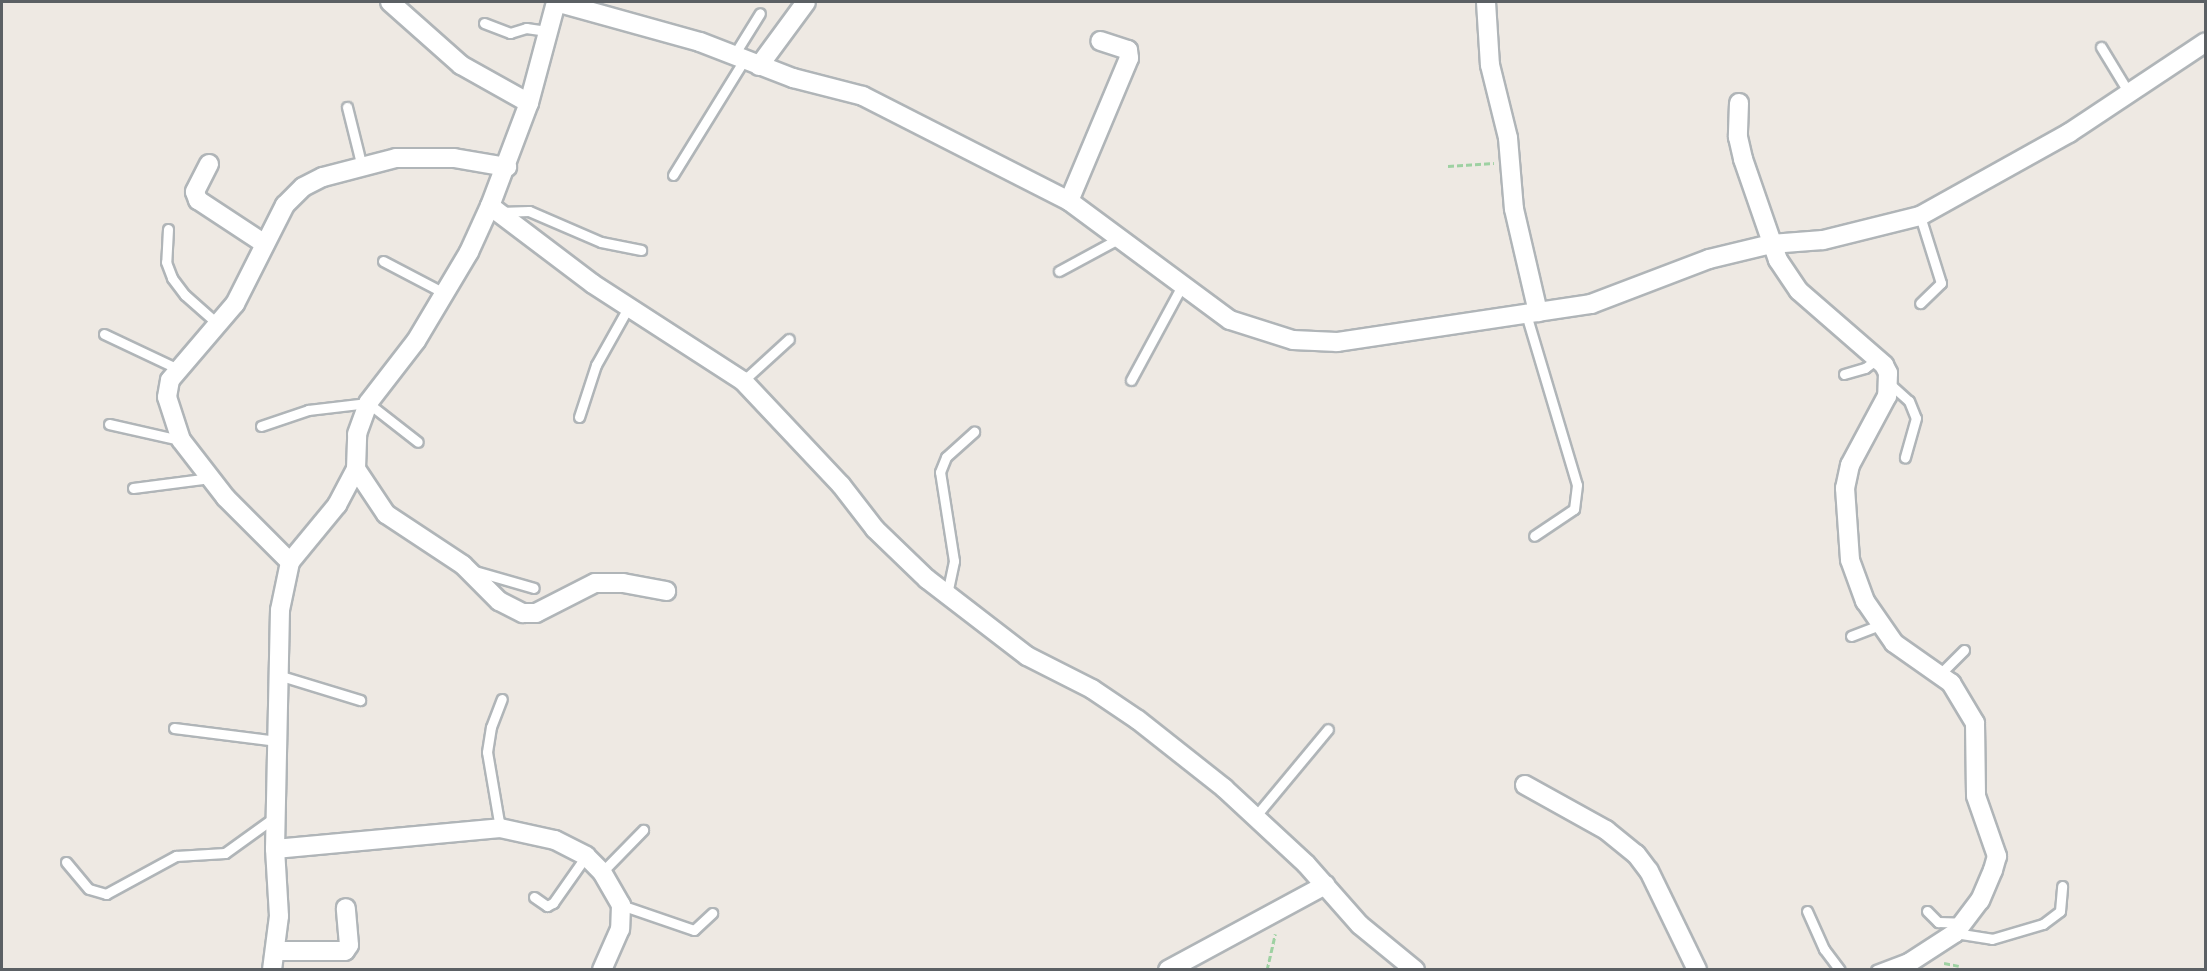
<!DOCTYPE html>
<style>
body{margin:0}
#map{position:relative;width:2207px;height:971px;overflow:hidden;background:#eee9e3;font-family:Lato,sans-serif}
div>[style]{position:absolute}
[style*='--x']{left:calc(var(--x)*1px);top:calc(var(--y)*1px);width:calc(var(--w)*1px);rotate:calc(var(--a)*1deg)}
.path>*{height:3px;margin-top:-1.5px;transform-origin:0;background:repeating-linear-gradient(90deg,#9ed1a2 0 6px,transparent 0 9px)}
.roads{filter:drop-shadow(2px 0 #b0b5b8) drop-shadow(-2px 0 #b0b5b8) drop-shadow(0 2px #b0b5b8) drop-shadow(0 -2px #b0b5b8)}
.service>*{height:9px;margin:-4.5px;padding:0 4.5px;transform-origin:4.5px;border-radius:4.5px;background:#fff}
.minor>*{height:18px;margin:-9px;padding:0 9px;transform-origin:9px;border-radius:9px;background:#fff}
span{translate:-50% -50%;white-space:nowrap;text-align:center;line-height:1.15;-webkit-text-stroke:4.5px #fff;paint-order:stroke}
.frame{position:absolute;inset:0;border:3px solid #5b6064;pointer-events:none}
</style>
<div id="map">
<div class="path">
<div style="--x:1448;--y:166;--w:46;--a:-3.7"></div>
<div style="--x:1944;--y:963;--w:15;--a:11"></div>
<div style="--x:1267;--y:970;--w:37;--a:-77"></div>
</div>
<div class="roads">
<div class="service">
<div style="--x:484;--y:23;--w:28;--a:21"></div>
<div style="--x:510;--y:33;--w:17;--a:-17"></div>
<div style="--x:526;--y:28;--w:21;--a:8"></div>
<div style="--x:2101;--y:47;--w:54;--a:58.7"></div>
<div style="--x:734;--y:55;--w:49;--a:-58.2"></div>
<div style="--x:347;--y:107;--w:62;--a:76"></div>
<div style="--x:673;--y:175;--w:135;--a:-58.3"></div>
<div style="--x:500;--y:212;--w:29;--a:-2"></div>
<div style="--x:529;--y:211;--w:78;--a:23.3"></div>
<div style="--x:601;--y:242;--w:41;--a:11.3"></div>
<div style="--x:1920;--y:216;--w:70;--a:72.6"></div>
<div style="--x:1941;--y:283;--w:29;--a:136"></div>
<div style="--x:168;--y:229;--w:33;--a:93"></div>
<div style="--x:166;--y:262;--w:17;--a:69"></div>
<div style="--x:172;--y:278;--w:21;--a:53"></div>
<div style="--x:185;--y:295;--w:45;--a:41.4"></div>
<div style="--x:383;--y:261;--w:69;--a:27.7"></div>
<div style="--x:1059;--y:271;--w:69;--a:-28.4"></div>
<div style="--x:1526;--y:314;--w:178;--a:73.4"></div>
<div style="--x:1577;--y:485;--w:24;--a:97"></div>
<div style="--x:1574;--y:509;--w:48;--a:146"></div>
<div style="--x:104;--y:334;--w:82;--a:25.3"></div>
<div style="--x:1844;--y:374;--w:22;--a:-16"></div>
<div style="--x:1865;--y:368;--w:15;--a:-37"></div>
<div style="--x:1131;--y:380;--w:109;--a:-61.6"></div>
<div style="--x:743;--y:381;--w:62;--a:-42.4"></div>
<div style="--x:1890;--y:384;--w:25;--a:42"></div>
<div style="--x:1909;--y:401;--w:18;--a:68"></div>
<div style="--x:1916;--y:418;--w:41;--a:105.8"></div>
<div style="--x:579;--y:417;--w:55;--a:-71.9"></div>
<div style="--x:596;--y:365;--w:65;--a:-60.7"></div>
<div style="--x:109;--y:424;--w:73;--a:12.7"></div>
<div style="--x:261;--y:426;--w:50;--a:-18.8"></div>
<div style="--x:308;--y:410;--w:60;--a:-6.7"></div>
<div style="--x:368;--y:403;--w:63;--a:38"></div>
<div style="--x:133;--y:488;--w:78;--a:-7.4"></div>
<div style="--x:475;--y:571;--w:61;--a:16.1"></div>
<div style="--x:947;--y:594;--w:34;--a:-78"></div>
<div style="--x:954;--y:561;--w:90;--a:-98.9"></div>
<div style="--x:940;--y:472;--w:16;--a:-68"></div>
<div style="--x:946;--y:457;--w:38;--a:-42"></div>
<div style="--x:1851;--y:636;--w:30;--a:-21"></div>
<div style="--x:1940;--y:674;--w:34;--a:-45"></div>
<div style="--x:278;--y:675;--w:86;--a:17"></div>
<div style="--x:174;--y:728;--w:104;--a:7.2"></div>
<div style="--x:1255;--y:817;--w:114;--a:-50.3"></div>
<div style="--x:500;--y:828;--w:77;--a:-99.7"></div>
<div style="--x:487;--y:752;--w:25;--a:-81"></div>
<div style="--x:491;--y:727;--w:30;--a:-69"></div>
<div style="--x:66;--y:862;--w:35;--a:50"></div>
<div style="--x:89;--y:889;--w:18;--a:16"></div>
<div style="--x:106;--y:894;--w:80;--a:-28.5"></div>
<div style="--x:176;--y:856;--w:49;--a:-3.5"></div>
<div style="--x:225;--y:853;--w:62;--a:-35.8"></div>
<div style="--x:602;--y:872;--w:59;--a:-45.7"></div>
<div style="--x:534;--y:897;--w:16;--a:35"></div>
<div style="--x:547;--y:906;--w:7;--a:-27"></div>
<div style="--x:553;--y:903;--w:57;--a:-54.9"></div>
<div style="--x:621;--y:905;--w:77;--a:18.9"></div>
<div style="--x:694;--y:930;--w:25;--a:-43"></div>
<div style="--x:1807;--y:911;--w:42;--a:65.9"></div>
<div style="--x:1824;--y:949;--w:26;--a:53"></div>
<div style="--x:1927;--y:911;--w:16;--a:45"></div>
<div style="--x:1938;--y:922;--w:24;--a:2"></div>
<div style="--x:1955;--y:933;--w:37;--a:9"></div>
<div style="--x:1992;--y:939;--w:53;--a:-16.4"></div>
<div style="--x:2043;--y:924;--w:21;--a:-37"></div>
<div style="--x:2060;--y:911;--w:25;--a:-85"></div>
<div style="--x:1876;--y:970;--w:36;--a:-21"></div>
</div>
<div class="minor">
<div style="--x:390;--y:2;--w:95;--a:41.6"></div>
<div style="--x:461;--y:65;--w:78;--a:29.2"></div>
<div style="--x:556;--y:2;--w:149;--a:15.5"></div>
<div style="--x:700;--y:42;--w:100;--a:21.2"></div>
<div style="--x:793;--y:78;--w:72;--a:14.4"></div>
<div style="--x:863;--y:96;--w:231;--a:27"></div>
<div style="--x:1069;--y:201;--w:200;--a:36.5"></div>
<div style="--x:1230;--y:320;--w:66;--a:17.6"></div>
<div style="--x:1293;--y:340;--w:44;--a:2.6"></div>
<div style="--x:1337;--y:342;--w:257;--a:-8.5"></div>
<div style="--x:1591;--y:304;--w:126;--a:-20.9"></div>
<div style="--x:1709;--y:259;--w:64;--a:-13.6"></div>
<div style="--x:1771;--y:244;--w:52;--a:-4.4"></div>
<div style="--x:1823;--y:240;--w:100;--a:-13.9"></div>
<div style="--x:1920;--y:216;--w:171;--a:-29.1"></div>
<div style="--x:2069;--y:133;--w:164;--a:-33.6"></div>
<div style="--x:1486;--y:2;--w:63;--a:86.4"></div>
<div style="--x:1490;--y:65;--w:75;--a:76.1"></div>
<div style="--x:1508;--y:138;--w:71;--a:85.2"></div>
<div style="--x:1514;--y:209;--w:106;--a:76.9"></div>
<div style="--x:759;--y:66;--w:79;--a:-53.7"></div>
<div style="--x:1739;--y:103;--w:34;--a:92"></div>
<div style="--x:1738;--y:137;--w:23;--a:77"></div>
<div style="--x:1743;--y:159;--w:107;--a:70.9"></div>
<div style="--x:1778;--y:260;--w:37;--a:56"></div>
<div style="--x:1799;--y:291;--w:113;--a:41"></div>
<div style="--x:1884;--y:365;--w:9;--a:63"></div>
<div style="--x:1888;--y:373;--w:23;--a:92"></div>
<div style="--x:1887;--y:396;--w:78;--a:118.2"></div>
<div style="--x:1850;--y:465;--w:24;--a:102"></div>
<div style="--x:1845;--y:488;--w:72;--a:86"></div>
<div style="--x:1850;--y:560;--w:44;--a:69.9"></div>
<div style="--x:1865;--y:601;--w:51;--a:55.4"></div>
<div style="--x:1894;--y:643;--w:70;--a:35.1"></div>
<div style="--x:1951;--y:683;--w:47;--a:59"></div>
<div style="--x:1975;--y:723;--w:73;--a:89.2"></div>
<div style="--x:1976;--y:796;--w:64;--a:70.7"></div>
<div style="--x:1997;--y:856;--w:15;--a:106"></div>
<div style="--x:1993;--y:870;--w:33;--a:113"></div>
<div style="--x:1980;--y:900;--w:41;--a:127.1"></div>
<div style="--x:1955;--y:933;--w:68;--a:147"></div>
<div style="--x:209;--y:164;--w:31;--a:117"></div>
<div style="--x:195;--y:192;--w:9;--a:69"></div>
<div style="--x:198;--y:200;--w:80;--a:33.3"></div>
<div style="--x:1069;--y:201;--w:155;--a:-67.2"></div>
<div style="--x:1129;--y:58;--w:8;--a:-97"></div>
<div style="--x:1128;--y:50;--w:29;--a:-162"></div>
<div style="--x:490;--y:206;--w:129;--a:37.1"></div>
<div style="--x:593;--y:284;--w:179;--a:32.9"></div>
<div style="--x:743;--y:381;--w:143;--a:46.7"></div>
<div style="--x:841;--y:485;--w:56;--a:52.3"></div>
<div style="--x:875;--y:529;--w:72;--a:43.9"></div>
<div style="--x:927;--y:579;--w:126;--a:37.6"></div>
<div style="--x:1027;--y:656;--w:73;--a:26.9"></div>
<div style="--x:1092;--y:689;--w:55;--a:34"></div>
<div style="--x:1138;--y:720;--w:110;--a:38.3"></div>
<div style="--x:1224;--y:788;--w:112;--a:42.8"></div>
<div style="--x:1306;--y:864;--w:81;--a:48.5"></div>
<div style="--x:1360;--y:925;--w:71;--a:39.3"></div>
<div style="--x:356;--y:469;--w:54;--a:56.3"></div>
<div style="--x:386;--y:514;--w:92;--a:33.5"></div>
<div style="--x:463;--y:565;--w:51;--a:45"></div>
<div style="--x:499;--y:601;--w:27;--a:27"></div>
<div style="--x:523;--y:613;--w:13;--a:0"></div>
<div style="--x:536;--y:613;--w:66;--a:-27"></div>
<div style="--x:595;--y:583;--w:28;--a:0"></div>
<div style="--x:623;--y:583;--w:44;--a:10.5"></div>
<div style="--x:290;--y:562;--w:91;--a:-135"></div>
<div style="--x:226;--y:498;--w:73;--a:-127.8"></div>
<div style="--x:181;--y:440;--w:45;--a:-108"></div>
<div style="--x:167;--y:397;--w:17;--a:-80"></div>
<div style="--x:170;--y:380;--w:100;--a:-49.5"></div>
<div style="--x:235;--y:304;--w:111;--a:-63.2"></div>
<div style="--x:285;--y:205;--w:25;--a:-45"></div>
<div style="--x:303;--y:187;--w:22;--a:-27"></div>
<div style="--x:323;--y:177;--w:75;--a:-14.6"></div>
<div style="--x:396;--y:158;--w:58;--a:0"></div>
<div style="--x:454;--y:158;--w:54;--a:9.6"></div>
<div style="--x:1525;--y:785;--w:93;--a:29.1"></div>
<div style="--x:1606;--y:830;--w:38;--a:39"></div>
<div style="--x:1636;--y:854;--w:21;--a:53"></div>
<div style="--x:1649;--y:871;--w:110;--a:64.1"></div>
<div style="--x:275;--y:849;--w:226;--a:-5.3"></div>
<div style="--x:500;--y:828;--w:56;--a:12.3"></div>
<div style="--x:555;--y:840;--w:35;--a:27"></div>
<div style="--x:586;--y:856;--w:23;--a:45"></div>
<div style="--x:602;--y:872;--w:38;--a:60"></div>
<div style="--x:621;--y:905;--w:24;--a:92"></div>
<div style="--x:620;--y:929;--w:45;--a:113.7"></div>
<div style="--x:276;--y:951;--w:69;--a:0"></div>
<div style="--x:345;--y:951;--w:7;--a:-56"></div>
<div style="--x:349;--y:945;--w:37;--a:-95"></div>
<div style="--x:272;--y:970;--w:54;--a:-82.6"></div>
<div style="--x:279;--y:916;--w:67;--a:-93.4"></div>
<div style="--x:275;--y:849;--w:239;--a:-88.8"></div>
<div style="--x:280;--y:610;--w:49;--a:-78.2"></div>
<div style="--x:290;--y:562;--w:74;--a:-50.5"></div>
<div style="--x:337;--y:505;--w:41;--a:-62.2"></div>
<div style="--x:356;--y:469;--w:35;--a:-88"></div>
<div style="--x:357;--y:434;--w:33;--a:-70"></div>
<div style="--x:368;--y:403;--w:78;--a:-52.3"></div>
<div style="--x:416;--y:341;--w:104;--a:-59.2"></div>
<div style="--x:469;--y:252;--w:51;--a:-65.5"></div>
<div style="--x:490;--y:206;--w:110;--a:-69.3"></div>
<div style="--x:529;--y:103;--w:105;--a:-75"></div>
<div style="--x:1168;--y:970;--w:179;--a:-28.4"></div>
</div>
</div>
<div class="frame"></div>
</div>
